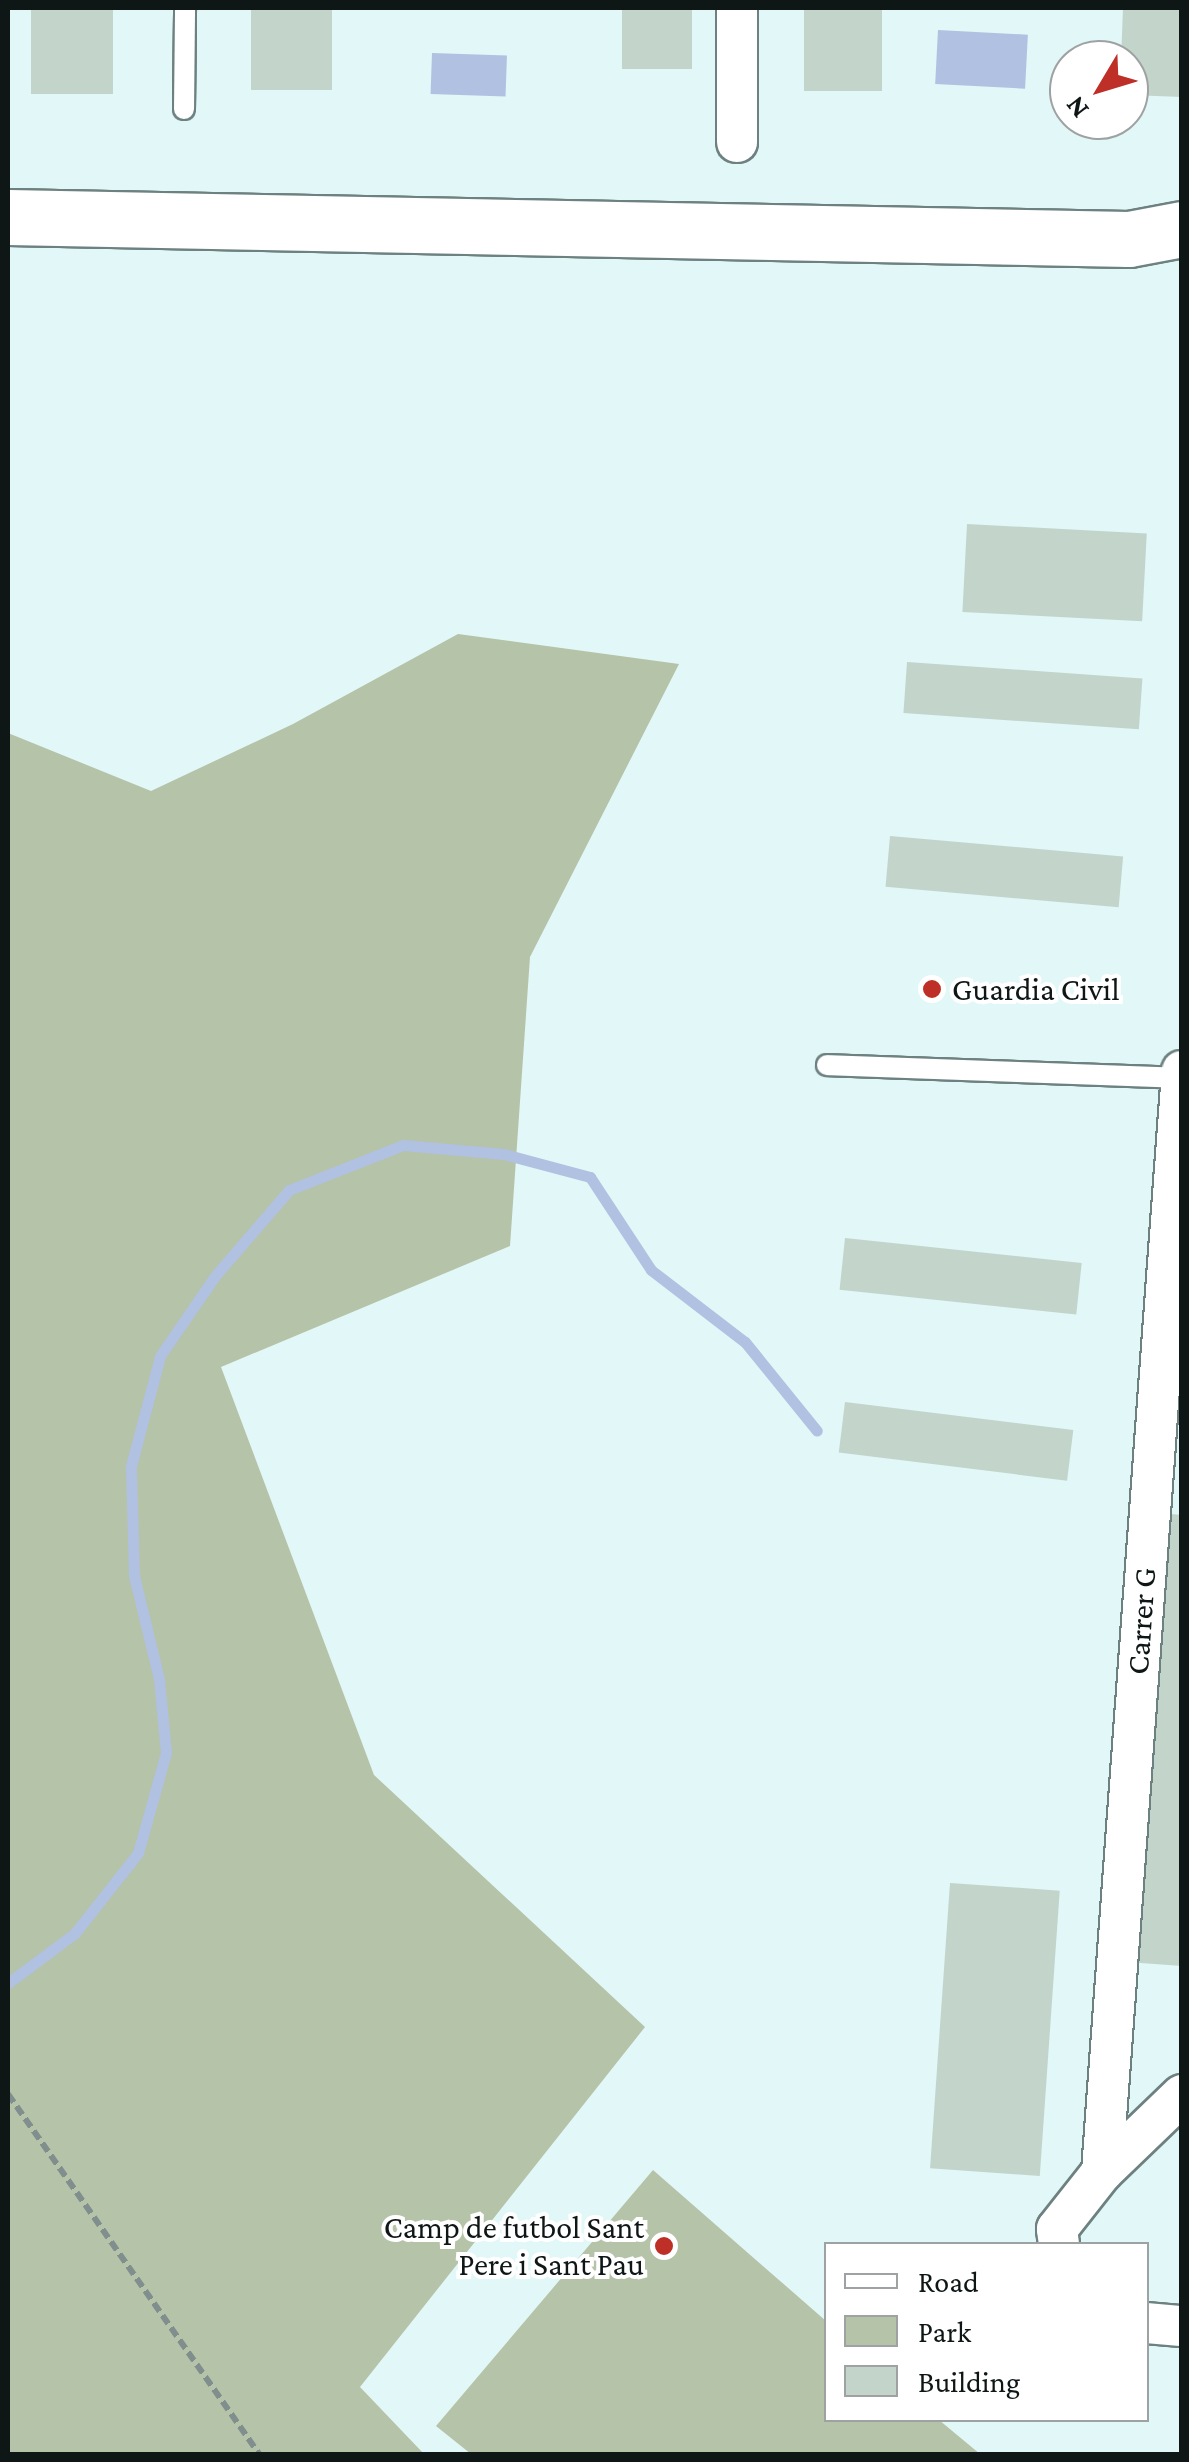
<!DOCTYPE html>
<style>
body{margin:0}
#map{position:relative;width:1189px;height:2462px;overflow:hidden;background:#e2f7f7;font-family:"Crimson Pro",serif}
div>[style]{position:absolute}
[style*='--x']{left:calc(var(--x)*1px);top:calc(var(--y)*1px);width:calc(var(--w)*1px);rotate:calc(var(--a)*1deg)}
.green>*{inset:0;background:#b5c3a8}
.water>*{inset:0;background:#b1c1e1;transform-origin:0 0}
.stream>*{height:11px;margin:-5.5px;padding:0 5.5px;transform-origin:5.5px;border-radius:5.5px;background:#b1c1e1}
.building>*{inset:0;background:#c3d4cb;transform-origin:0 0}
.path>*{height:6px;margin-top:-3px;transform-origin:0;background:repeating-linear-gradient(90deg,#808e8e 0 10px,transparent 0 15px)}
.roads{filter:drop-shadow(2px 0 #6e8181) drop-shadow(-2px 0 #6e8181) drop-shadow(0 2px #6e8181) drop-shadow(0 -2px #6e8181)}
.lane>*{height:20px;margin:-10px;padding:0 10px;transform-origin:10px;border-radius:10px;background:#fff}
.street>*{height:40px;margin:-20px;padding:0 20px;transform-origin:20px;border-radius:20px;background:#fff}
.secondary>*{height:55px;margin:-27.5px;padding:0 27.5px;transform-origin:27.5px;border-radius:27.5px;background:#fff}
.dots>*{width:28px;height:28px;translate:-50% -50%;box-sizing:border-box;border:5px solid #fff;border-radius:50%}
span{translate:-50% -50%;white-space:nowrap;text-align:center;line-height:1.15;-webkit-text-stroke:8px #fff;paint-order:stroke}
.poi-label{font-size:32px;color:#0f1616}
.left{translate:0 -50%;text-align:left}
.right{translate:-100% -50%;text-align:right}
.street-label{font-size:32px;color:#0f1616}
.frame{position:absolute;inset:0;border:10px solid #0f1616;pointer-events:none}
.legend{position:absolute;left:824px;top:2242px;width:325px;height:180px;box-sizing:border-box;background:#fff;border:2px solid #9fa2a2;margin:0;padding:12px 18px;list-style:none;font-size:30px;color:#0f1616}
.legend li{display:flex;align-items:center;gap:20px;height:50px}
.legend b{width:50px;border:2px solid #9fa2a2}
.north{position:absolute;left:1049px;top:40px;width:100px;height:100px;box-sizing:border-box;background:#fff;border:2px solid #9fa2a2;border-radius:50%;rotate:232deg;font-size:28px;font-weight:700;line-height:40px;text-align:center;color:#0f1616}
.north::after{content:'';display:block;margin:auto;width:35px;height:45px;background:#be3027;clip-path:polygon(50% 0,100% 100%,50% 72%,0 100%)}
</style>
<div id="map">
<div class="green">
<div style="clip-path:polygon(458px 634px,679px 664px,530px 957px,510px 1246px,221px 1367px,374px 1775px,645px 2027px,360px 2387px,424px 2454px,8px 2454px,8px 733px,151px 791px,293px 724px)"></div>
<div style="clip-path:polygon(653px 2170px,826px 2321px,826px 2420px,939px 2420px,980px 2454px,471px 2454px,436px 2426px)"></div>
</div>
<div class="water">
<div style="left:938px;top:30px;width:90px;height:54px;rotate:3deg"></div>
<div style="left:432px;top:53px;width:75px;height:41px;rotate:2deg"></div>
</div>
<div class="stream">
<div style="--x:8;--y:1983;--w:84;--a:-36.7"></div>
<div style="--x:75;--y:1933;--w:102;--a:-51.8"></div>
<div style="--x:138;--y:1853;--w:104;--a:-74.4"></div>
<div style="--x:166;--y:1753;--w:74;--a:-95.4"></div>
<div style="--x:159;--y:1679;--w:106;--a:-103.6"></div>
<div style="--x:134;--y:1576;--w:110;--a:-91.6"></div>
<div style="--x:131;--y:1466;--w:114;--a:-75.2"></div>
<div style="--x:160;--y:1356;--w:97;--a:-55.5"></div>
<div style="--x:215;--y:1276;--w:113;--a:-49.3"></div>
<div style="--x:289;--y:1190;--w:123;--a:-21.5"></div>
<div style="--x:403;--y:1145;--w:101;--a:5.1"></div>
<div style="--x:504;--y:1154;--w:89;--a:15"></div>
<div style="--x:590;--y:1177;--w:111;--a:56.7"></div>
<div style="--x:651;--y:1270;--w:118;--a:37.5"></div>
<div style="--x:745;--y:1342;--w:114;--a:51"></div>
</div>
<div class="building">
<div style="left:31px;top:8px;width:82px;height:86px"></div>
<div style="left:251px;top:8px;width:81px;height:82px"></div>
<div style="left:622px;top:8px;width:70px;height:61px"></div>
<div style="left:804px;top:8px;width:78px;height:83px"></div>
<div style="clip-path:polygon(1123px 8px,1182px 8px,1182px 97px,1129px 95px,1129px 60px,1121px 60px)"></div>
<div style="left:967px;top:524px;width:180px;height:88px;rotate:3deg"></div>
<div style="left:907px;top:662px;width:236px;height:51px;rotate:4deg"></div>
<div style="left:890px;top:836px;width:234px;height:51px;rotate:5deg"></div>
<div style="left:845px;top:1238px;width:238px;height:52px;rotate:6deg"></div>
<div style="clip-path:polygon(1182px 1352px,1182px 1416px,1171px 1415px)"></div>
<div style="left:845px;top:1402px;width:230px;height:51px;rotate:7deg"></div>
<div style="clip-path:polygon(1160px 1513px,1182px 1515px,1182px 1966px,1127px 1962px)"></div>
<div style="left:950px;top:1883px;width:110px;height:286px;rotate:4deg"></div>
</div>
<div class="path">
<div style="--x:8;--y:2094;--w:439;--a:55.1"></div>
</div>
<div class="roads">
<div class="lane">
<div style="--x:184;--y:109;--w:101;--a:-89.4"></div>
<div style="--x:827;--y:1065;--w:354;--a:2.1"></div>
</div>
<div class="street">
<div style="--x:737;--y:142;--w:134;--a:-90"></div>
<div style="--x:1102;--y:2172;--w:1104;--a:-85.84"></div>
<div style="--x:1059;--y:2244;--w:15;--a:-98"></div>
<div style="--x:1057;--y:2229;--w:73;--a:-51.7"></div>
<div style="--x:1102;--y:2172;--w:111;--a:-43.9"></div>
<div style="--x:1146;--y:2323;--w:36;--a:5"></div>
</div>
<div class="secondary">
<div style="--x:8;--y:217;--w:1121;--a:1.12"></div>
<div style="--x:1129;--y:239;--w:54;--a:-10.7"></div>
</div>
</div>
<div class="dots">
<div style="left:932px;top:989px;background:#be3027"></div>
<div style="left:664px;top:2246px;background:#be3027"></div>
</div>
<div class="poi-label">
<span class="left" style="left:952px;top:989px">Guardia Civil</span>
<span class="right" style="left:644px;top:2246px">Camp de futbol Sant<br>Pere i Sant Pau</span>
</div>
<div class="street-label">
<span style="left:1141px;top:1621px;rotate:-86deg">Carrer G</span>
</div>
<div class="frame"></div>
<ul class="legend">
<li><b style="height:12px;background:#fff"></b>Road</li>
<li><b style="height:28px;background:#b5c3a8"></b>Park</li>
<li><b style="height:28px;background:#c3d4cb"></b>Building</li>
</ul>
<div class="north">N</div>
</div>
